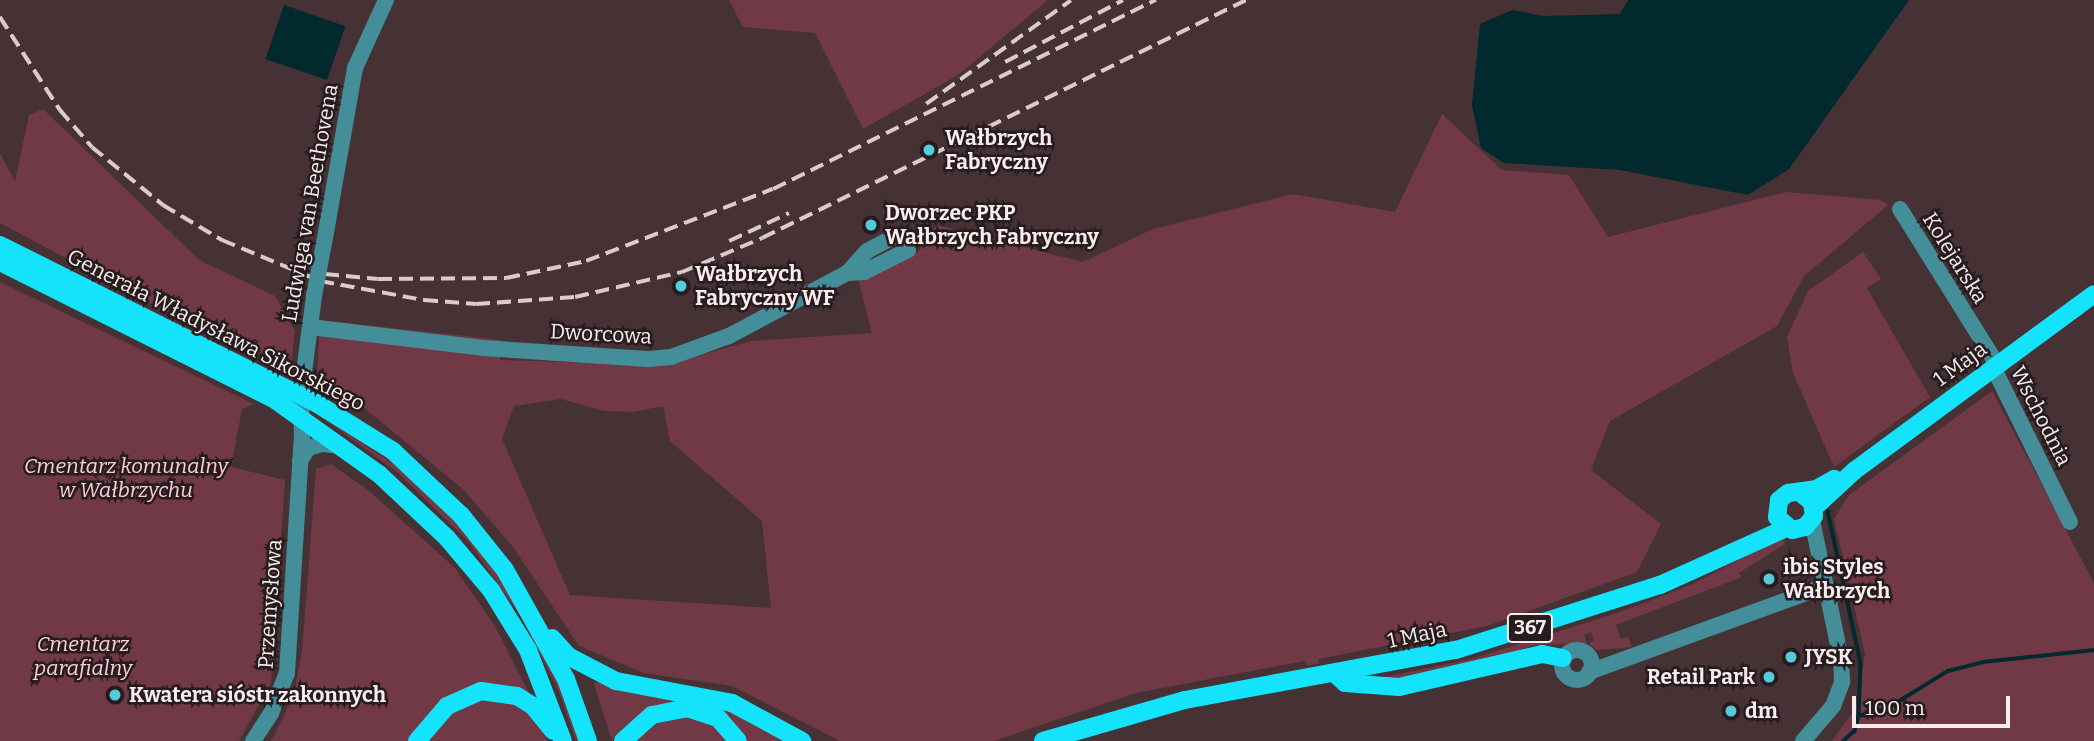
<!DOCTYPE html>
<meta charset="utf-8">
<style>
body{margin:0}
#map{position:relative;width:2094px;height:741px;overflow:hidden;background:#463135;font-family:Bitter,serif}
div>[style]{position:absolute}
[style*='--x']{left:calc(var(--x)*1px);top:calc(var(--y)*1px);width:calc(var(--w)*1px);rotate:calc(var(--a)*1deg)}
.green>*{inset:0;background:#713946}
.water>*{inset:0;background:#01292e;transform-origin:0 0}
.stream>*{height:3.5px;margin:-1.75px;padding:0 1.75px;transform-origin:1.75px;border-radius:1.75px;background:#01292e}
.minor>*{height:16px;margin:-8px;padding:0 8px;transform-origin:8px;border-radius:8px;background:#448e99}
.minor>.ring{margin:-8px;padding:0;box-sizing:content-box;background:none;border:16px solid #448e99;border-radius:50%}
.major>*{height:18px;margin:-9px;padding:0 9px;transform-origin:9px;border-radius:9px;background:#14e4fb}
.rail>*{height:3.5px;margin-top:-1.75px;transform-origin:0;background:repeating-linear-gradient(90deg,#dacbcd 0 14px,transparent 0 21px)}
.minor-bridge>*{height:16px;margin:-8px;padding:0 8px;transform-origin:8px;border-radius:8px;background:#448e99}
.dots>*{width:19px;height:19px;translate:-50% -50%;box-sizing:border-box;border:4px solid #261c1e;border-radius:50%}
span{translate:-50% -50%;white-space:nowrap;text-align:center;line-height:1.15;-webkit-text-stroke:5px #261c1e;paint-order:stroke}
.shield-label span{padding:2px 5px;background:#261c1e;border:2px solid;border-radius:5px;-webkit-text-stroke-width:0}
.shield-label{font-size:19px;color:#faecee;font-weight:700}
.poi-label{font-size:21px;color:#faecee;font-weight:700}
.left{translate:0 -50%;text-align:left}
.right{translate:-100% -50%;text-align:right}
.street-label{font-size:21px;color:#faecee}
.park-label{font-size:21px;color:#feced6;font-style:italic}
.scale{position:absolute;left:1852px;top:696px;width:158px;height:32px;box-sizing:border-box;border:4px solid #faecee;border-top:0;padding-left:9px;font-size:21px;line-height:24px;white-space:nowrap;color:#faecee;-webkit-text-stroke:5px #261c1e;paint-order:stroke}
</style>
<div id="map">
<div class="green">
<div style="clip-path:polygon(729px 0,1048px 0,958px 75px,863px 129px,815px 33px,743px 27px)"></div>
<div style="clip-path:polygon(43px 109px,199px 260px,275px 296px,295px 331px,291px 366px,182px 320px,0 223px,0 153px,15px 182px,29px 115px)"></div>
<div style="clip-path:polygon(evenodd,1442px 114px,1502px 170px,1569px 175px,1608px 237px,1786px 192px,1881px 200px,1888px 205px,1804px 276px,1777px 326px,1610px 421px,1591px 470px,1661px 524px,1637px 572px,1487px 626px,1318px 659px,1319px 663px,1308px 666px,1304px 661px,1136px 693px,994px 741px,840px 741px,732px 686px,644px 673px,579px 646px,513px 547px,464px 490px,363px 407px,317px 379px,320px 320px,501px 340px,500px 360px,664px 365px,751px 341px,872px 333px,858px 279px,918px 252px,937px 225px,1083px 262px,1153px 229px,1293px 194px,1395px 212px,1442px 114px,561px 399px,604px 411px,633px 412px,663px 406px,670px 441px,762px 521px,771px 608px,570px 595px,502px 439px,514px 406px,561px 399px)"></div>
<div style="clip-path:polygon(1863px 252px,1881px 279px,1867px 288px,1930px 397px,1834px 467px,1793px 373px,1787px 337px,1808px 291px)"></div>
<div style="clip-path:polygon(0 282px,254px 404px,242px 409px,231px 467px,285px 480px,271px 683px,239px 741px,0 741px)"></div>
<div style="clip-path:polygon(1992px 391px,2094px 583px,2094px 741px,1832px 741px,1855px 709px,1865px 654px,1834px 519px,1849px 495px)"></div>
<div style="clip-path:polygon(320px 416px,396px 465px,456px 521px,497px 571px,553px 666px,581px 741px,576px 741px,559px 692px,522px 618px,467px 540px,398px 473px)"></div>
<div style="clip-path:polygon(331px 464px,369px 491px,454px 567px,495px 626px,531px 697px,487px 685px,410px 741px,271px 741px,293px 697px,302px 653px,316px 469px)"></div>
<div style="clip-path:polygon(1784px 536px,1785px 544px,1739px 573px,1742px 577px,1616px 625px,1621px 639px,1628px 637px,1632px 647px,1597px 650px,1589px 644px,1594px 640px,1591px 632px,1584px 635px,1587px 643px,1537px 645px,1400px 683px,1375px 679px,1471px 659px,1620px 612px,1693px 584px)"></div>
<div style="clip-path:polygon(600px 680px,713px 703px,794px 741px,746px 741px,731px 722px,646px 711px,612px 741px,594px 684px)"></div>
<div style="clip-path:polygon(477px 698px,510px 699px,536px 720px,548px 741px,423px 741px,438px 722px)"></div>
<div style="clip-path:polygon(687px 714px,705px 719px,731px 741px,629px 741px,644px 726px)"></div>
</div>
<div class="water">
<div style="clip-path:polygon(1628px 0,1909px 0,1789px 169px,1748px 195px,1620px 170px,1504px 163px,1481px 148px,1472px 105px,1480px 24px,1512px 10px,1544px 16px,1620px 14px)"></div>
<div style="left:284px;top:5px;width:65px;height:57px;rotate:19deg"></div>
</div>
<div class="stream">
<div style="--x:1828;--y:511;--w:157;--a:77.8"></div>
<div style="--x:1861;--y:664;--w:52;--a:92.2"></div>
<div style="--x:1859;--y:716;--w:16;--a:105"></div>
<div style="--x:1855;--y:731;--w:15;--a:138"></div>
<div style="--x:1859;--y:716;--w:30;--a:-15"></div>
<div style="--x:1888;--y:708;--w:70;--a:-31.7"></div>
<div style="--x:1948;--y:671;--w:36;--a:-14"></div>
<div style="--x:1983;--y:662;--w:112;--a:-6.2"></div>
</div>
<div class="minor">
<div style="--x:1900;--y:209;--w:183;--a:58"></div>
<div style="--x:325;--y:238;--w:173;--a:-80"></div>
<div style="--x:355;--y:68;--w:75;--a:-65.5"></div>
<div style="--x:310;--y:327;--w:174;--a:6.9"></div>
<div style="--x:483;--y:348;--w:165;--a:3.8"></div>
<div style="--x:648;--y:359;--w:23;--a:-5"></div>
<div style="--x:671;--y:357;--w:62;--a:-19.9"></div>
<div style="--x:729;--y:336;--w:134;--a:-28.1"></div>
<div style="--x:847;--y:273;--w:17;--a:-3"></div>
<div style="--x:864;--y:272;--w:49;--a:-26.6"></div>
<div style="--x:908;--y:250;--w:9;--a:-90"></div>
<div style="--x:908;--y:241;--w:13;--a:-151"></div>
<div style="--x:897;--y:235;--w:34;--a:152"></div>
<div style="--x:867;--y:251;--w:30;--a:132"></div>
<div style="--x:1993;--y:367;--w:173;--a:63.6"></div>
<div style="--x:300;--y:461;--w:15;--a:-58"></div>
<div style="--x:308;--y:448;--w:15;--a:-16"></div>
<div style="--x:322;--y:444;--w:20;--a:6"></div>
<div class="ring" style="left:1562px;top:650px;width:14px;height:14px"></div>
<div style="--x:1589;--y:672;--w:251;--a:-20"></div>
<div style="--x:253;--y:741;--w:33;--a:-57"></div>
<div style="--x:271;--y:713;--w:43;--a:-68.2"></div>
<div style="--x:287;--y:673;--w:236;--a:-86.4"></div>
<div style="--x:302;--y:437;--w:42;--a:-91.4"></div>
<div style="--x:301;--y:395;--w:100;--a:-82.5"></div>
<div style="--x:1803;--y:741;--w:46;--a:-49.4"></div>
<div style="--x:1833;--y:706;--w:26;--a:-69"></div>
<div style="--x:1842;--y:682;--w:23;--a:-92"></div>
<div style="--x:1841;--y:659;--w:142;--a:-101.8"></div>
</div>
<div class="major">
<div style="--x:0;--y:245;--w:353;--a:26.6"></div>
<div style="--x:316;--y:403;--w:91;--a:31.9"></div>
<div style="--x:393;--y:451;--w:93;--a:43.3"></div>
<div style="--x:461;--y:515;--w:70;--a:51.3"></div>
<div style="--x:505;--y:570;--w:125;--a:60.8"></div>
<div style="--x:566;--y:679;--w:66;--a:70.5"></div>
<div style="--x:0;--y:262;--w:308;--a:26.6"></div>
<div style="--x:275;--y:400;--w:129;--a:35.5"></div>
<div style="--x:380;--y:475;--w:92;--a:43.2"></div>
<div style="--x:447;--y:538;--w:68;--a:49.8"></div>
<div style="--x:491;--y:590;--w:70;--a:58.3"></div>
<div style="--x:528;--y:650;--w:97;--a:69"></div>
<div style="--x:1799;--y:492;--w:16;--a:38"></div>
<div style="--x:1812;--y:502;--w:14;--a:82"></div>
<div style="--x:1814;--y:516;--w:14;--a:129"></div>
<div style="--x:1805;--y:527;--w:13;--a:167"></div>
<div style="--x:1792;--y:530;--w:20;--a:-139"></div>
<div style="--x:1777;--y:517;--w:17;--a:-83"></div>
<div style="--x:1779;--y:500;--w:11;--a:-38"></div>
<div style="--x:1788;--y:493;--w:28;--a:-8"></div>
<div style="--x:1816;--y:489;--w:21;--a:-29"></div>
<div style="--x:1814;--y:508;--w:54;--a:-42.8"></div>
<div style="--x:1854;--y:471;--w:298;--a:-36.4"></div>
<div style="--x:552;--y:638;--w:24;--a:48"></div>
<div style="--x:568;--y:656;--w:54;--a:27.5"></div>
<div style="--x:616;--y:681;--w:118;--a:10.7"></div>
<div style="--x:732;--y:703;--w:80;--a:28.5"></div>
<div style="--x:1334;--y:673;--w:15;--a:42"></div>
<div style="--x:1345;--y:683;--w:54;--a:4.2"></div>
<div style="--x:1399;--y:687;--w:147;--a:-13"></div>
<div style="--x:1542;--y:654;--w:21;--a:11"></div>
<div style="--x:417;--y:741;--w:46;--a:-49.4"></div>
<div style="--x:447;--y:706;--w:37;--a:-24"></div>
<div style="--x:481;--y:691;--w:36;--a:8"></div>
<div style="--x:517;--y:696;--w:19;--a:32"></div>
<div style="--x:533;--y:706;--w:32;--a:51"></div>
<div style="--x:623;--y:741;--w:39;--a:-42"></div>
<div style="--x:652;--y:715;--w:36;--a:-11"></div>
<div style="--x:687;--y:708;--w:33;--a:18"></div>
<div style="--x:718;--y:718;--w:30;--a:49"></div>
<div style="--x:1043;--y:741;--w:148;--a:-16.1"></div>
<div style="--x:1185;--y:700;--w:276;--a:-10.5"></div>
<div style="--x:1456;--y:650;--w:214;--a:-17.7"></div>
<div style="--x:1660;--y:585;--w:138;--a:-24.3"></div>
</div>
<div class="rail">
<div style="--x:0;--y:17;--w:111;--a:57.2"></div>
<div style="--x:60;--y:110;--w:49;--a:49.1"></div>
<div style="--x:92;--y:147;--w:92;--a:39.2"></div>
<div style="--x:163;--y:205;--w:69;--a:30.7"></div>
<div style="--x:222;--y:240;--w:106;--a:22.7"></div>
<div style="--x:320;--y:281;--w:106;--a:10.4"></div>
<div style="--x:424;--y:300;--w:52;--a:4.4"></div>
<div style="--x:476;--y:304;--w:99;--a:-4"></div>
<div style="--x:575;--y:297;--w:110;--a:-13.2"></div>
<div style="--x:682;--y:272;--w:87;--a:-23"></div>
<div style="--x:762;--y:238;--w:539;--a:-26.18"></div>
<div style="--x:1005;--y:62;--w:133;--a:-27.7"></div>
<div style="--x:926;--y:104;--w:178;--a:-35.6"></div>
<div style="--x:729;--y:241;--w:66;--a:-25"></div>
<div style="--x:325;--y:274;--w:53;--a:5.4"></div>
<div style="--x:378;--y:279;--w:128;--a:-0.4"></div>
<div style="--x:506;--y:278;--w:82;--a:-12"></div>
<div style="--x:586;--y:261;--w:200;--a:-21.1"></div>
<div style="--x:773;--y:189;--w:427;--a:-26.3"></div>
</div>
<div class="minor-bridge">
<div style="--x:314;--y:296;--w:59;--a:-79.3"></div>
</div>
<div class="dots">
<div style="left:929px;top:150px;background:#53cbdb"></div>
<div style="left:871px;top:225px;background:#53cbdb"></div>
<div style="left:681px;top:286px;background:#53cbdb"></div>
<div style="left:1769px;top:579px;background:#53cbdb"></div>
<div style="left:1791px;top:657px;background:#53cbdb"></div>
<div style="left:1769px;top:677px;background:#53cbdb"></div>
<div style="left:115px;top:695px;background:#53cbdb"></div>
<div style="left:1731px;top:711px;background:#53cbdb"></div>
</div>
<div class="shield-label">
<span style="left:1530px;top:628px">367</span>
</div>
<div class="poi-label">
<span class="left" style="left:945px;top:150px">Wałbrzych<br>Fabryczny</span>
<span class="left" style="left:885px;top:225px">Dworzec PKP<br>Wałbrzych Fabryczny</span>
<span class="left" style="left:695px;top:286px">Wałbrzych<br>Fabryczny WF</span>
<span class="left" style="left:1783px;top:579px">ibis Styles<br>Wałbrzych</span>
<span class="left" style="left:1805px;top:657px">JYSK</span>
<span class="right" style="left:1755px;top:677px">Retail Park</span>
<span class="left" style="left:129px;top:695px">Kwatera sióstr zakonnych</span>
<span class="left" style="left:1745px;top:711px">dm</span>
</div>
<div class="street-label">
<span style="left:310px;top:203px;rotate:-80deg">Ludwiga van Beethovena</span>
<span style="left:1955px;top:258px;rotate:58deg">Kolejarska</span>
<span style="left:216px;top:330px;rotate:27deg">Generała Władysława Sikorskiego</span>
<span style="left:601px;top:334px;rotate:3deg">Dworcowa</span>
<span style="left:1960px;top:364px;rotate:-36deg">1 Maja</span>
<span style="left:2041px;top:416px;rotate:63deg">Wschodnia</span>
<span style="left:270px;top:604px;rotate:-86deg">Przemysłowa</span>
<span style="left:1417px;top:635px;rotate:-12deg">1 Maja</span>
</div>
<div class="park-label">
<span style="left:126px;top:478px">Cmentarz komunalny<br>w Wałbrzychu</span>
<span style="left:83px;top:656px">Cmentarz<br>parafialny</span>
</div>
<div class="scale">100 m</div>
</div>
